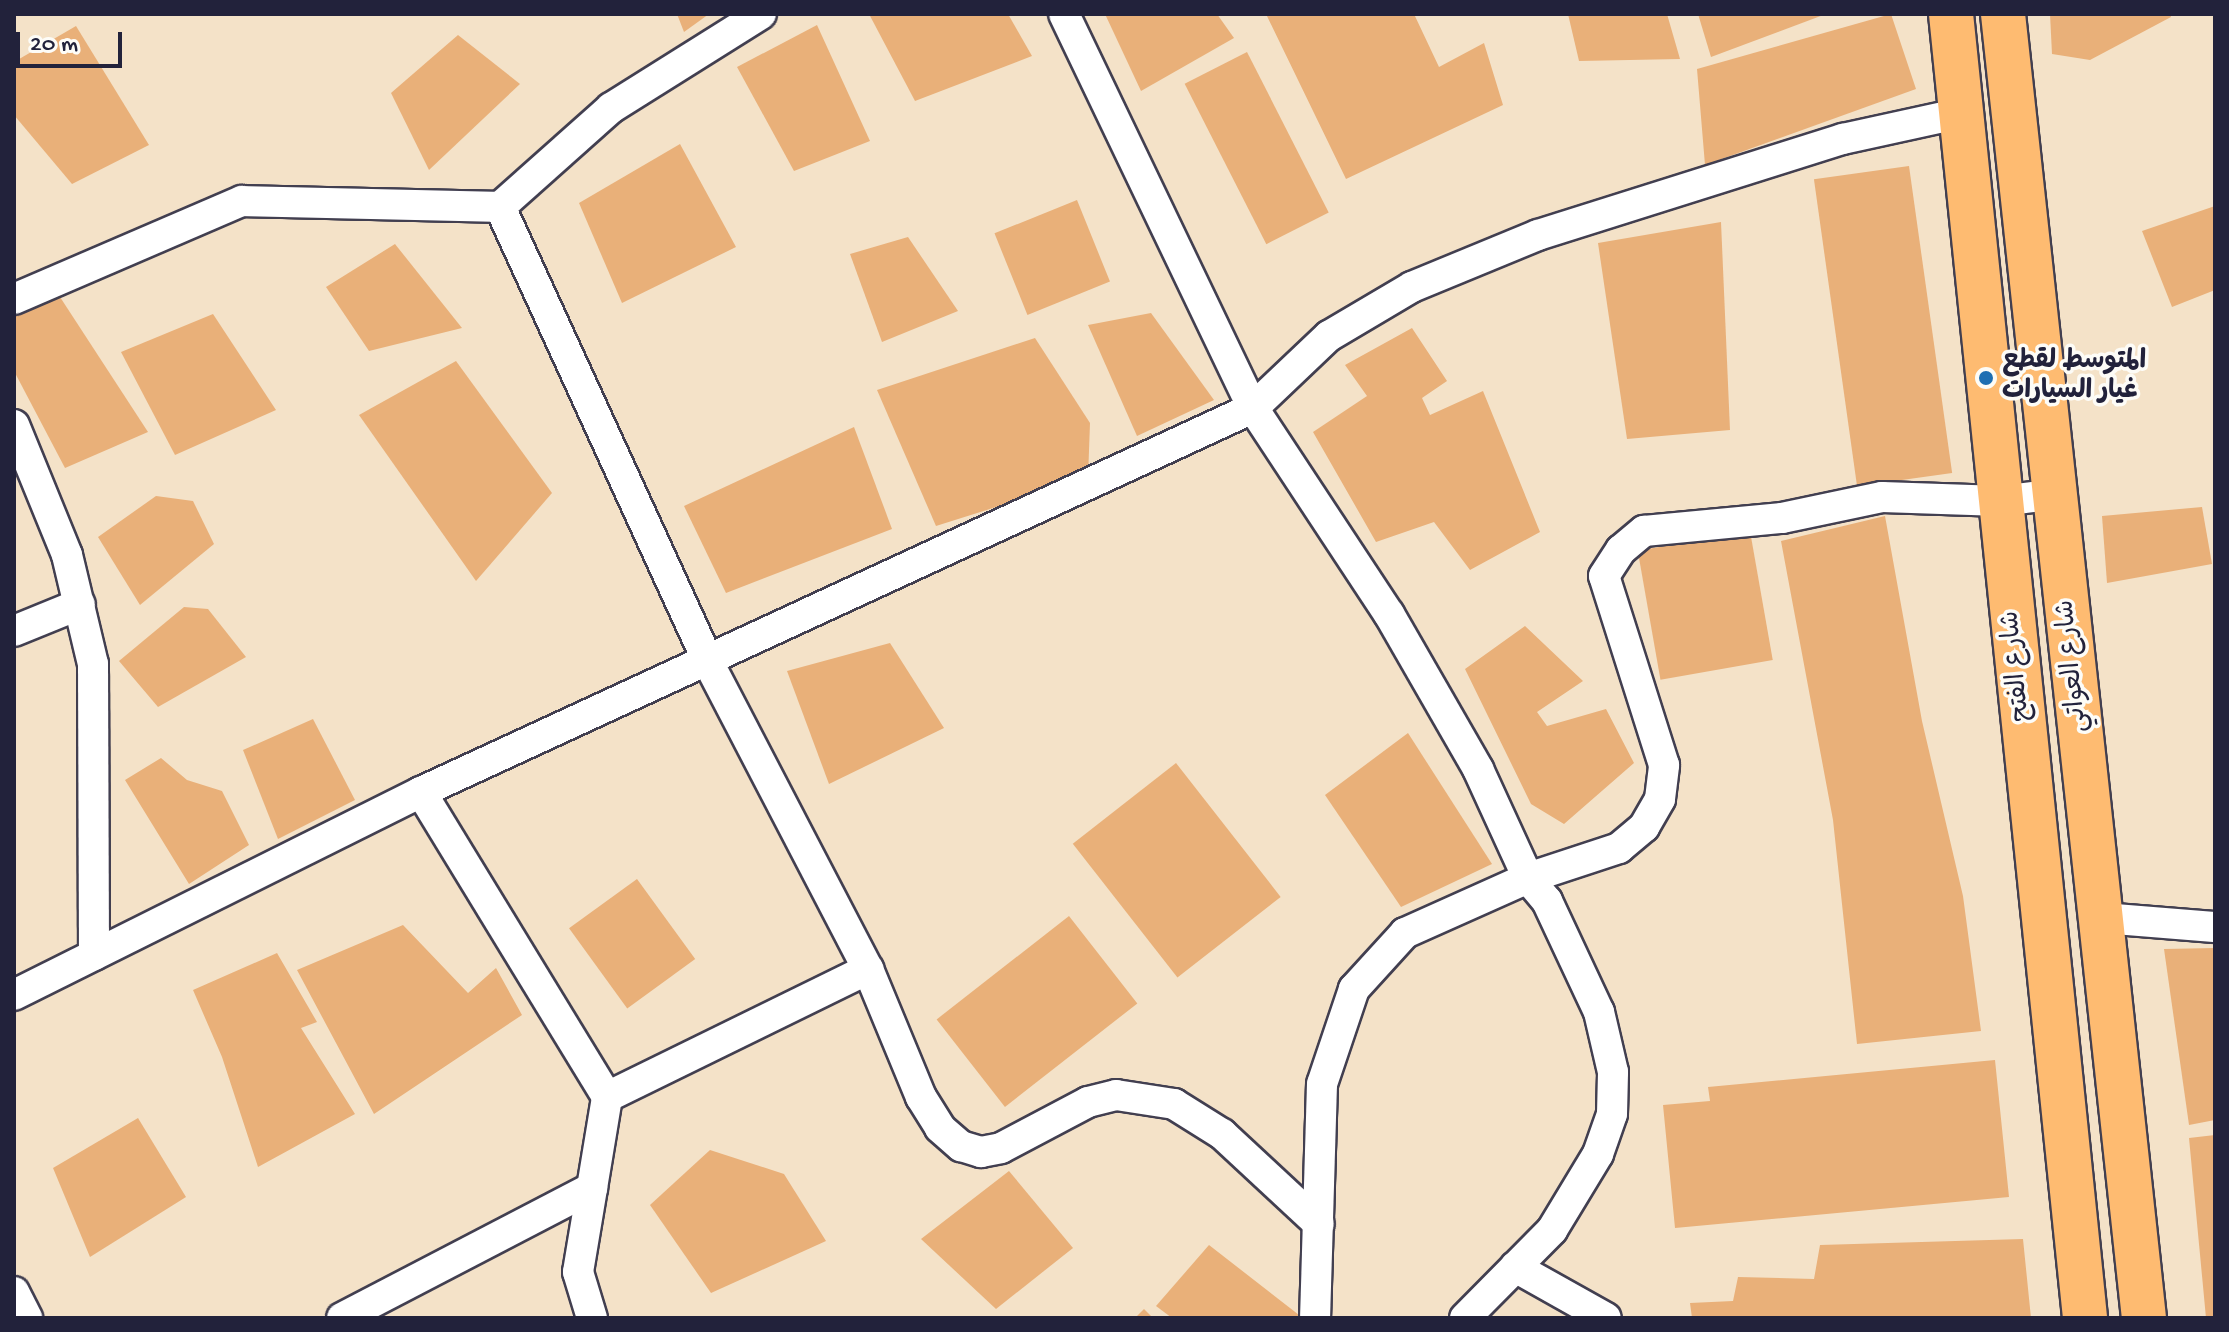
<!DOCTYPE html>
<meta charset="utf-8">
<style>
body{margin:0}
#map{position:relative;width:2229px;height:1332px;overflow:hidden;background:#f4e2c8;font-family:"Gochi Hand","Playpen Sans Arabic",sans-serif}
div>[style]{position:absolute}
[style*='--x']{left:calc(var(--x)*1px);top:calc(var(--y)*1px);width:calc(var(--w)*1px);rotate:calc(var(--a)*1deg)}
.building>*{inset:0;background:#e9b079;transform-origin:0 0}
.roads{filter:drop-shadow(2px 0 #423f50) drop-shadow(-2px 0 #423f50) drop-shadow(0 2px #423f50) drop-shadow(0 -2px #423f50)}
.minor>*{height:30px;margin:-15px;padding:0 15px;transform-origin:15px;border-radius:15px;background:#fff}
.primary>*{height:44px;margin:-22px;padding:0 22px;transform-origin:22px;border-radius:22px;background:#febb71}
.dots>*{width:22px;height:22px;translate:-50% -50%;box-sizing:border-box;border:4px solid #fdfcf7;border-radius:50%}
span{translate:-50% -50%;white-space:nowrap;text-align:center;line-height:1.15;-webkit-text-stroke:7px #fdfcf7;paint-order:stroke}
.poi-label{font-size:26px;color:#22223b;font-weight:700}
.left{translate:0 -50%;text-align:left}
.street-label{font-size:26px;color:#22223b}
.frame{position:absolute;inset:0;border:16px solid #22223b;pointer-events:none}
.scale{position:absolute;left:16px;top:32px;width:106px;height:36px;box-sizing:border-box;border:4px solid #22223b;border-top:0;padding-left:10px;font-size:24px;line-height:28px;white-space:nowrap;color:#22223b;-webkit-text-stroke:6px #fdfcf7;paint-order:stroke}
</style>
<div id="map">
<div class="building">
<div style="clip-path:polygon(677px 14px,709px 14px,684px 32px)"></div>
<div style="clip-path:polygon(869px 14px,1008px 14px,1032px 56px,915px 101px)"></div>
<div style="clip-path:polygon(1105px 14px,1217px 14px,1234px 38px,1141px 91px)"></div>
<div style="clip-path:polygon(1266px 14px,1414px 14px,1439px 67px,1484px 43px,1503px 105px,1346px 179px)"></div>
<div style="clip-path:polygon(1568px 14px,1667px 14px,1680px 59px,1579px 61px)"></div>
<div style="clip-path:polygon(1698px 14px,1826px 14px,1711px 57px)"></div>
<div style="clip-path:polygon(1891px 14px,1916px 89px,1705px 165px,1697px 69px)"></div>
<div style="clip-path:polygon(2050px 14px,2170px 14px,2171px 17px,2090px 60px,2052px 54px)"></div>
<div style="clip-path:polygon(817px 25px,870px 141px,794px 171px,737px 67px)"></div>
<div style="clip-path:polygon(76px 26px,149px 145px,72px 184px,14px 115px,14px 62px)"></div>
<div style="clip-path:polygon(458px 35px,520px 84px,429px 170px,391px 93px)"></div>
<div style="left:1247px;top:52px;width:180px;height:70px;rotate:63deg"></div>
<div style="clip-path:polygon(680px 144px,736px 247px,622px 303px,579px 203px)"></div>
<div style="left:1909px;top:166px;width:310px;height:96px;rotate:82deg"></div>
<div style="left:1077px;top:200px;width:88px;height:89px;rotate:68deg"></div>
<div style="clip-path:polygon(2215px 206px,2215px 290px,2172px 307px,2142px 231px)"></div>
<div style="clip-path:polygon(1721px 222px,1730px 430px,1627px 439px,1598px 243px)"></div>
<div style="clip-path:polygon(908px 237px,958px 311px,882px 342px,850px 254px)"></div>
<div style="clip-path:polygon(395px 244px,462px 328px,369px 351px,326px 287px)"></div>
<div style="clip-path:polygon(60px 297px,148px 432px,65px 468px,14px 371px,14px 313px)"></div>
<div style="clip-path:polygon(1151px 313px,1214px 400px,1137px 436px,1088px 325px)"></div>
<div style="clip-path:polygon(213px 314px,276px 410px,175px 455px,121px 352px)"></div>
<div style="clip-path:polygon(1412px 328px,1447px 381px,1422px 398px,1430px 415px,1483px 391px,1540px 532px,1470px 570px,1434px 522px,1376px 542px,1313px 432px,1367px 396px,1345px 365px)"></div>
<div style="clip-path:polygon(1035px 338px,1090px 423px,1088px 478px,936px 526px,877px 390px)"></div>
<div style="clip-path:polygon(456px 361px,552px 493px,476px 581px,359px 415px)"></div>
<div style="clip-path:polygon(854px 427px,892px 529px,726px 593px,684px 506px)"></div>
<div style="clip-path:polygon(156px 496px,193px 501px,214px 544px,140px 605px,98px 537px)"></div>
<div style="clip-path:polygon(2202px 507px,2212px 564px,2107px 583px,2102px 516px)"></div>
<div style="clip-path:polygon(1885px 516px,1922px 721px,1963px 896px,1981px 1031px,1857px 1044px,1833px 820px,1781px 541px)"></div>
<div style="left:1750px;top:531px;width:131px;height:114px;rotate:80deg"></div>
<div style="clip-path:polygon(184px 607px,208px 609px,246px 657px,158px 707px,119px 661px)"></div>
<div style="clip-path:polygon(1525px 626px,1583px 681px,1537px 712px,1547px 726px,1606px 709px,1634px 763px,1564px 824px,1531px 804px,1465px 669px)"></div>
<div style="clip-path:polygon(890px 643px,944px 728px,829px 784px,787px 671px)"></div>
<div style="clip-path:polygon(313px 719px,355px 800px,278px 839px,243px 750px)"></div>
<div style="clip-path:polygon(1408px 733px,1492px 864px,1401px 907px,1325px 795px)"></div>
<div style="clip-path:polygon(161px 758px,187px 780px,222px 791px,249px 845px,189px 884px,125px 780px)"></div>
<div style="left:1176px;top:763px;width:170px;height:131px;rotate:52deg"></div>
<div style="left:637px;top:879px;width:99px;height:84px;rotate:54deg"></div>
<div style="left:1069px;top:916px;width:111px;height:168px;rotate:52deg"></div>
<div style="clip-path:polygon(403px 925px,468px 993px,496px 968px,522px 1015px,374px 1114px,297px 970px)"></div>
<div style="clip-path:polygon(2215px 948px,2215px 1120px,2189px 1125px,2164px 949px)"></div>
<div style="clip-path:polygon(277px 953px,317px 1022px,301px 1028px,355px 1114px,258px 1167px,222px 1057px,193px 990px)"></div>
<div style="clip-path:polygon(1995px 1060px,2009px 1197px,1675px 1228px,1663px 1105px,1710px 1101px,1708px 1087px)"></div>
<div style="clip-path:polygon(138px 1118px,186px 1197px,90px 1257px,53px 1168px)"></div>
<div style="clip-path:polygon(2215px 1135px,2215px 1318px,2206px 1318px,2189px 1138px)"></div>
<div style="clip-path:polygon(710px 1150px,784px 1174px,826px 1241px,711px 1293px,650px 1205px)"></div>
<div style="clip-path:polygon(1009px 1171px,1073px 1248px,996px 1309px,921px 1239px)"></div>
<div style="clip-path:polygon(2023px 1239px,2031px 1318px,1692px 1318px,1690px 1303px,1733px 1301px,1738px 1277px,1814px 1279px,1820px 1245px)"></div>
<div style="clip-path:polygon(1209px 1245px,1299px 1315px,1297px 1318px,1172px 1318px,1156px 1306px)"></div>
<div style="clip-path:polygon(1144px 1309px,1153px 1318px,1135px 1318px)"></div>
</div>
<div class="roads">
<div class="minor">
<div style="--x:1064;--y:14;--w:437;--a:64.4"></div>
<div style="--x:1253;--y:408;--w:247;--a:56.6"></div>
<div style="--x:1389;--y:614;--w:179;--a:60.1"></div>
<div style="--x:1478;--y:769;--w:120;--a:65.4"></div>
<div style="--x:1528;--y:878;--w:135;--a:155.9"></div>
<div style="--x:1405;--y:933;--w:76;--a:132.3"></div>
<div style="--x:1354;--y:989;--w:100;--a:108.6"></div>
<div style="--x:1322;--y:1084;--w:234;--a:91.7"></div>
<div style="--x:500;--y:207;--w:498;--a:65.4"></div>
<div style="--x:707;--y:660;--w:348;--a:62.5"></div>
<div style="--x:868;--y:969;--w:139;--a:67.5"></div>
<div style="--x:921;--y:1097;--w:36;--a:58"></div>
<div style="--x:940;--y:1128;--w:28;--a:41"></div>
<div style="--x:961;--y:1146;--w:21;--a:17"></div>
<div style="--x:981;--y:1152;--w:20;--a:-11"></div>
<div style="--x:1001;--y:1148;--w:98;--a:-27.9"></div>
<div style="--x:1088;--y:1102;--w:29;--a:-14"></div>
<div style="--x:1116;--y:1095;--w:59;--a:8.8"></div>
<div style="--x:1174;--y:1104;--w:57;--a:32"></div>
<div style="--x:1222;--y:1134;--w:132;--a:42.9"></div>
<div style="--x:14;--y:299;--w:248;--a:-23.3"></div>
<div style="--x:242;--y:201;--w:258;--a:1.3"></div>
<div style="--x:500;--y:207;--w:149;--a:-41.7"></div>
<div style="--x:611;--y:108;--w:177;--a:-32.1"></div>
<div style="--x:14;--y:425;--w:140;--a:67.8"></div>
<div style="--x:67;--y:555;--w:112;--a:76.6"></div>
<div style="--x:93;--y:664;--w:291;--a:89.8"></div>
<div style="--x:14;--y:631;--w:71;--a:-22.2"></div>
<div style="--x:421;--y:792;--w:357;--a:58.6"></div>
<div style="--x:2102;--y:918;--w:113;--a:4.6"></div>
<div style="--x:14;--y:995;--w:455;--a:-26.5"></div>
<div style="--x:421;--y:792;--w:916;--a:-24.78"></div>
<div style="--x:1253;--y:408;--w:105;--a:-43.5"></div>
<div style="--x:1329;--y:336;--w:96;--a:-30.6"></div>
<div style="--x:1412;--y:287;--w:136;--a:-22.4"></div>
<div style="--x:1538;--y:235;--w:320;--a:-17.5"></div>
<div style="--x:1843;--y:139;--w:121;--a:-12.4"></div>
<div style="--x:1515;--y:1267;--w:104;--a:29.3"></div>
<div style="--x:14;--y:1292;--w:29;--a:63"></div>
<div style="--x:342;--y:1318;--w:282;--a:-27.5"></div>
<div style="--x:592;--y:1188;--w:92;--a:-80.6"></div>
<div style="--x:607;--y:1097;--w:291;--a:-26.1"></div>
<div style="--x:592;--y:1318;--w:48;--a:-106.9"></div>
<div style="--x:578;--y:1272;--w:85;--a:-80.5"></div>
<div style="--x:1465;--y:1318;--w:124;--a:-45.3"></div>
<div style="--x:1552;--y:1230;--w:89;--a:-58.8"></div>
<div style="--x:1598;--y:1154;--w:42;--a:-70.7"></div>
<div style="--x:1612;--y:1114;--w:42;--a:-88.6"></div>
<div style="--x:1613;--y:1072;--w:62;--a:-103.1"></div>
<div style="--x:1599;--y:1012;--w:123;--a:-115.1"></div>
<div style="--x:1547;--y:901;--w:30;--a:-130"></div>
<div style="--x:1528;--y:878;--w:96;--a:-18.2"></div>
<div style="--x:1619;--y:848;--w:33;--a:-40"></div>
<div style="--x:1644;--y:827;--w:32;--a:-60"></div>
<div style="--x:1660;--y:799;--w:34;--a:-83"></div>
<div style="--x:1664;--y:765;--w:198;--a:-107.6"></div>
<div style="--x:1604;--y:576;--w:31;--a:-57"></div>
<div style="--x:1621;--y:550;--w:30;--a:-40"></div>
<div style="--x:1644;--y:531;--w:139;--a:-5.4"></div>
<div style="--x:1782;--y:518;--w:102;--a:-11.9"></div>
<div style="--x:1882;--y:497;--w:119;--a:1.9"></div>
<div style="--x:2001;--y:501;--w:55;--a:-7.3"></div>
</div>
<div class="primary">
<div style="--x:1951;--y:14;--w:1311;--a:84.13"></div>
<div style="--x:2003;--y:14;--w:1312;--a:83.83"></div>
</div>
</div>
<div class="dots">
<div style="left:1986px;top:378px;background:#1f6fb2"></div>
</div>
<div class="poi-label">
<span class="left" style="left:2002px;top:378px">المتوسط لقطع<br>غيار السيارات</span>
</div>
<div class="street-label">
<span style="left:2018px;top:666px;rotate:-96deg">شارع الفتح</span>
<span style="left:2074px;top:666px;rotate:-96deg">شارع العواتي</span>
</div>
<div class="frame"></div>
<div class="scale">20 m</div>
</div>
